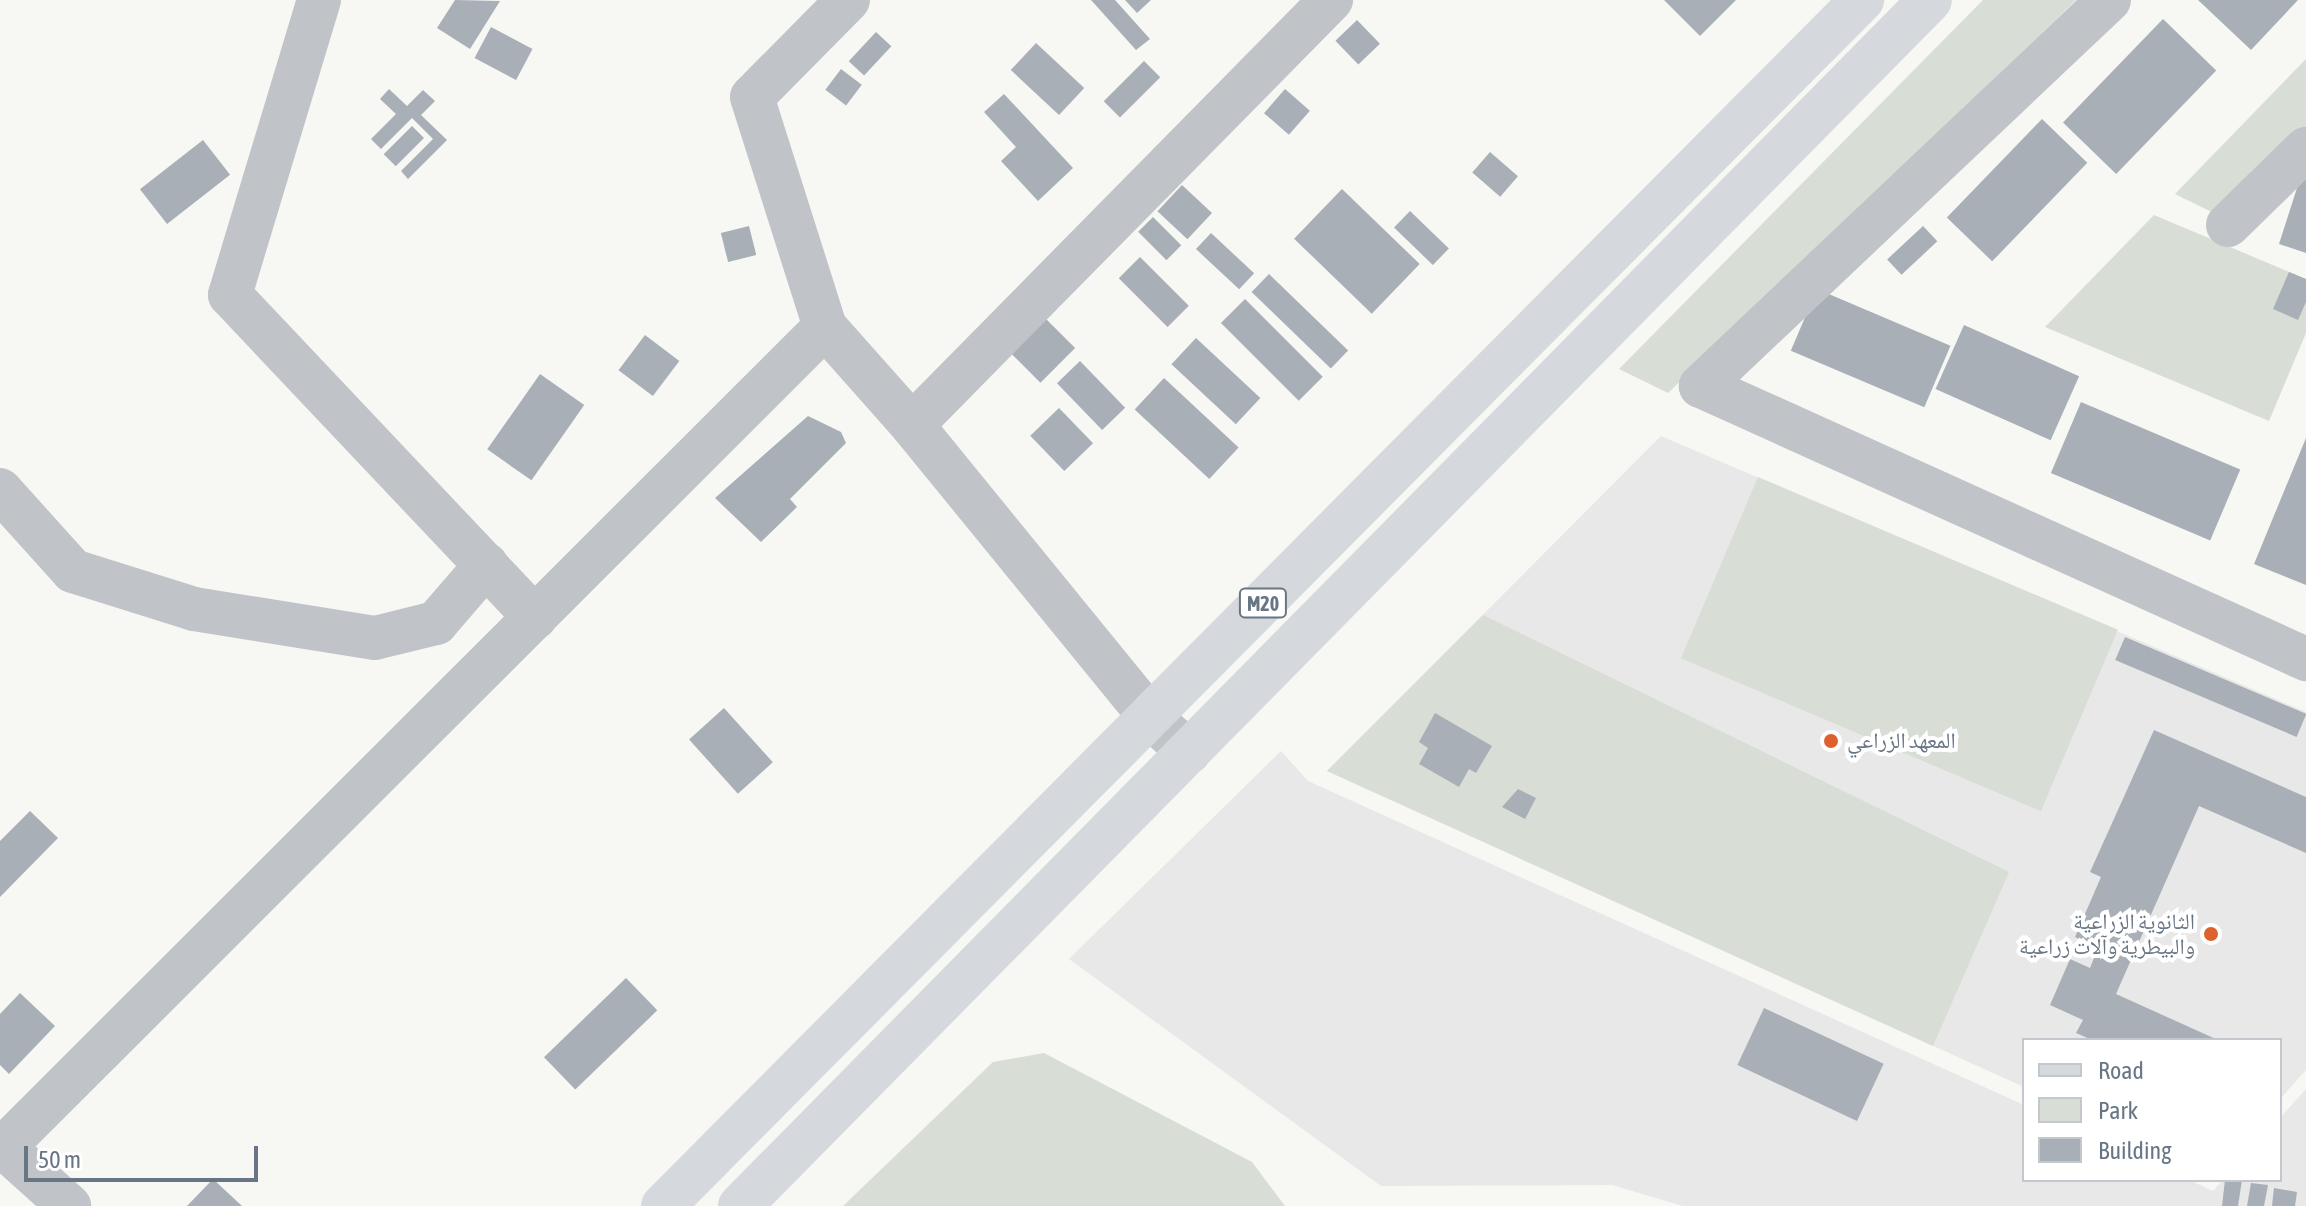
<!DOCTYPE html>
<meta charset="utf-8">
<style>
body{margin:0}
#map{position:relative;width:2306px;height:1206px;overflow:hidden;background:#f7f7f4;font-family:"Asap Condensed","Noto Naskh Arabic",sans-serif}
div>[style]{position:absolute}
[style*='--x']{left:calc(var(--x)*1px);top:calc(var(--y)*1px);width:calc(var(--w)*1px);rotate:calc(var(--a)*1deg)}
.built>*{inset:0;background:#e7e8e7}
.green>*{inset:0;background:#d8ddd5;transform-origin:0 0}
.building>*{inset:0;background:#a9afb6;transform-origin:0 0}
.minor>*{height:44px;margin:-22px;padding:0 22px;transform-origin:22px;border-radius:22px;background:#c0c3c7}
.major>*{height:44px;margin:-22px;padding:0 22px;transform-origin:22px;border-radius:22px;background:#d5d8dc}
.dots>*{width:22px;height:22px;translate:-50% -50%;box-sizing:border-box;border:4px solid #fff;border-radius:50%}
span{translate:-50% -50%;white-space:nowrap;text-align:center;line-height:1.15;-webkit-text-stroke:8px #fff;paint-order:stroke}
.shield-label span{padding:2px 6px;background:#fff;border:2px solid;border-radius:6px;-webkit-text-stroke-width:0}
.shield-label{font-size:20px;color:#677584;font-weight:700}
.poi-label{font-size:22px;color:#677584}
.left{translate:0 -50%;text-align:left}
.right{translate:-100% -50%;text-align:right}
.legend{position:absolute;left:2022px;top:1038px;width:260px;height:144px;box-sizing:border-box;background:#fff;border:2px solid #c2c8ce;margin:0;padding:10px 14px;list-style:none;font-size:24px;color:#677584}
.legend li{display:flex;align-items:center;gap:16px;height:40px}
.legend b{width:40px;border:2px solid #c2c8ce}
.scale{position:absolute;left:24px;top:1146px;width:234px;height:36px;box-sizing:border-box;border:4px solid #677584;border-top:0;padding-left:10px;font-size:24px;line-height:28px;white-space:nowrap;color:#677584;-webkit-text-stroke:6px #fff;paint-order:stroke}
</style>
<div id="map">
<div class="built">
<div style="clip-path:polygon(1661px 436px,2306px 712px,2306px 1070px,2280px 1099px,2280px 1040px,2024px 1040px,2024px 1087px,1327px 771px)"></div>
<div style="clip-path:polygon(1281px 751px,1308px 781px,2024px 1105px,2024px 1180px,2189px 1180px,2213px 1191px,2223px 1180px,2280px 1180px,2280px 1118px,2306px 1089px,2306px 1206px,1683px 1206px,1612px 1185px,1381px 1186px,1069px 959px)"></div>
</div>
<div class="green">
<div style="clip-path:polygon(1983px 0,2076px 0,1668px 393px,1619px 369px)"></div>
<div style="clip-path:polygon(2306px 59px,2306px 134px,2224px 218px,2175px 194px)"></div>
<div style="clip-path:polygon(2154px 215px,2306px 279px,2306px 333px,2269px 421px,2045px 327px)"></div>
<div style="left:1758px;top:477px;width:391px;height:197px;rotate:23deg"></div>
<div style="clip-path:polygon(1483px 615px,2009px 872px,1933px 1046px,1327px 771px)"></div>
<div style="clip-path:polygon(1044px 1053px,1252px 1162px,1285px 1206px,843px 1206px,993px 1062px)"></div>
</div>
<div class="building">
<div style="clip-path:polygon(455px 0,500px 1px,470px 49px,437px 28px)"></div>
<div style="clip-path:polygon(1091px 0,1115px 0,1150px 39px,1136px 50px)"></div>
<div style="clip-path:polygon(1125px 0,1151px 0,1137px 13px)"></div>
<div style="clip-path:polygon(1664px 0,1736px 0,1700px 36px)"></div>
<div style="clip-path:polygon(2198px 0,2298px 0,2251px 50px)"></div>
<div style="left:2163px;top:19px;width:74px;height:144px;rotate:44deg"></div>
<div style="left:1357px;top:20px;width:33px;height:30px;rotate:46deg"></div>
<div style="left:491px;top:27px;width:47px;height:35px;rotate:28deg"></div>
<div style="left:876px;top:32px;width:21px;height:40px;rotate:43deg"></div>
<div style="left:1036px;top:43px;width:66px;height:37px;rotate:43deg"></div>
<div style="left:1144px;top:61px;width:23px;height:57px;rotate:45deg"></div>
<div style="left:841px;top:69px;width:26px;height:26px;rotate:37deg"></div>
<div style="clip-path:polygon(389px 89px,407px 106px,423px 90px,435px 101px,421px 115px,447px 140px,408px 179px,401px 171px,433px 139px,412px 118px,381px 149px,371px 139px,396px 114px,380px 99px)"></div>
<div style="left:1285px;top:89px;width:33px;height:32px;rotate:41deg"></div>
<div style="clip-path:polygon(1004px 94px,1073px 168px,1038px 201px,1001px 161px,1016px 147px,984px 112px)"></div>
<div style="left:2042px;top:119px;width:63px;height:137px;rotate:44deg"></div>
<div style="left:412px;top:126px;width:17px;height:40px;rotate:45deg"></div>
<div style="left:203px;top:140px;width:44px;height:80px;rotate:52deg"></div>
<div style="left:1490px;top:152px;width:37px;height:27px;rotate:41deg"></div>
<div style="clip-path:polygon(2305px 163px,2306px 163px,2306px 253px,2279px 244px)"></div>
<div style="left:1182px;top:185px;width:41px;height:36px;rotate:43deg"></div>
<div style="left:1342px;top:189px;width:108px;height:69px;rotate:44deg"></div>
<div style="left:1410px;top:211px;width:54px;height:23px;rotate:44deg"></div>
<div style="left:1153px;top:217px;width:40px;height:21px;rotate:45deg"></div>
<div style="left:749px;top:226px;width:30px;height:29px;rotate:76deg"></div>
<div style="left:1923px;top:226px;width:21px;height:49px;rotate:47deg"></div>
<div style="left:1211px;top:233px;width:59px;height:22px;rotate:43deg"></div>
<div style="left:1140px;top:257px;width:69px;height:30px;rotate:45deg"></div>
<div style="clip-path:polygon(2289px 272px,2306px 279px,2306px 302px,2298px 320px,2273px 309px)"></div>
<div style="left:1269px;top:274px;width:110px;height:25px;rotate:44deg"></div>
<div style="left:1817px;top:289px;width:145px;height:67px;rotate:23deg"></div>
<div style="left:1245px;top:299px;width:110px;height:34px;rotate:45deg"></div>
<div style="left:1044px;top:317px;width:44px;height:49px;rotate:45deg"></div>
<div style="left:1964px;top:325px;width:126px;height:70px;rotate:24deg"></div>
<div style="left:645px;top:335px;width:43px;height:44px;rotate:37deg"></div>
<div style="left:1196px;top:338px;width:88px;height:36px;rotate:43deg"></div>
<div style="left:1080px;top:361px;width:65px;height:32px;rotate:46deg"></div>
<div style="left:540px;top:374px;width:54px;height:92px;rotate:35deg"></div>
<div style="left:1164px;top:378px;width:102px;height:43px;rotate:43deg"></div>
<div style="left:2081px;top:402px;width:173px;height:77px;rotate:23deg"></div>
<div style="left:1059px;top:408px;width:49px;height:40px;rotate:46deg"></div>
<div style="clip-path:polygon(808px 416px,841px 432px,846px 443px,790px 499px,797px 507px,761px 542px,715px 498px)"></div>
<div style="clip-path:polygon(2306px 438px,2306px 585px,2254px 564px)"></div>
<div style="left:2125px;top:637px;width:197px;height:25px;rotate:23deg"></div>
<div style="left:724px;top:708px;width:73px;height:47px;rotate:48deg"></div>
<div style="clip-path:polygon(1435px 713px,1492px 746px,1476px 773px,1469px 769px,1459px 787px,1419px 764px,1428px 748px,1419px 742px)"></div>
<div style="clip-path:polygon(2154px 730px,2306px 797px,2306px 853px,2199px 806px,2116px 994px,2218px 1040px,2092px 1040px,2076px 1033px,2083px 1020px,2050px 1005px,2070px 959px,2090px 968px,2098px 948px,2075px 937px,2101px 877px,2090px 872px)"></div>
<div style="clip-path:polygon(1518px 789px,1536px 798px,1525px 819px,1502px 807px)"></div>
<div style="clip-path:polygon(30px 811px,58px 838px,0 897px,0 841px)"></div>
<div style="left:626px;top:978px;width:45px;height:114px;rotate:46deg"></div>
<div style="clip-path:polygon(20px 993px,55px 1026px,9px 1074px,0 1065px,0 1014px)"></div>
<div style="left:1764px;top:1008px;width:132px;height:63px;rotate:25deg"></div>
<div style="clip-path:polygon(213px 1179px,242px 1206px,187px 1206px)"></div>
<div style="clip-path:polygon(2225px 1180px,2242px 1180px,2238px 1206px,2222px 1206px)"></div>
<div style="clip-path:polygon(2251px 1183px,2268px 1185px,2264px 1206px,2247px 1206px)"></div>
<div style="clip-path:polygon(2274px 1188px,2297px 1192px,2295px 1206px,2272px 1206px)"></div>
</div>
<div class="minor">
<div style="--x:319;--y:0;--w:308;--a:106.8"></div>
<div style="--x:230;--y:295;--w:444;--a:46.6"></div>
<div style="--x:848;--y:0;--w:136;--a:134.7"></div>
<div style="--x:752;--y:97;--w:241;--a:72.4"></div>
<div style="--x:825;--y:327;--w:131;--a:48.4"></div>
<div style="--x:912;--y:425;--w:377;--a:50.8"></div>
<div style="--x:1150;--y:717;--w:52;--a:41.9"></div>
<div style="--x:2109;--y:0;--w:562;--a:136.59"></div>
<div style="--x:1701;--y:386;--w:664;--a:24.29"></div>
<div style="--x:2228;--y:225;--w:109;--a:-44.3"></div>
<div style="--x:912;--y:425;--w:597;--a:-45.41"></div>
<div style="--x:0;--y:490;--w:109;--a:48"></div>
<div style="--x:73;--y:571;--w:127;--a:17.4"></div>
<div style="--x:194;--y:609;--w:183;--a:9.1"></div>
<div style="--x:375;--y:638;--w:63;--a:-13.8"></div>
<div style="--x:436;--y:623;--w:77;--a:-49.2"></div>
<div style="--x:0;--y:1144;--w:93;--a:41.9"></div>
<div style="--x:0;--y:1151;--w:1166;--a:-44.97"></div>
</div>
<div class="major">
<div style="--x:663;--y:1206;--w:1701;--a:-45.17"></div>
<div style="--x:740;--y:1206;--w:1694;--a:-45.38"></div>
</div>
<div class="dots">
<div style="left:1831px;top:741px;background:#dd602d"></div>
<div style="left:2211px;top:934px;background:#dd602d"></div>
</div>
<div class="shield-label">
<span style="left:1263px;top:603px">M20</span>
</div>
<div class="poi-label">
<span class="left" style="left:1847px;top:741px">المعهد الزراعي</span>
<span class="right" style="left:2195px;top:934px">الثانوية الزراعية<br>والبيطرية وآلات زراعية</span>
</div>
<ul class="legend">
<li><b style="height:10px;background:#d5d8dc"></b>Road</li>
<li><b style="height:22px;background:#d8ddd5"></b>Park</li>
<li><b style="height:22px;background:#a9afb6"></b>Building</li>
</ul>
<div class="scale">50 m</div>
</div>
